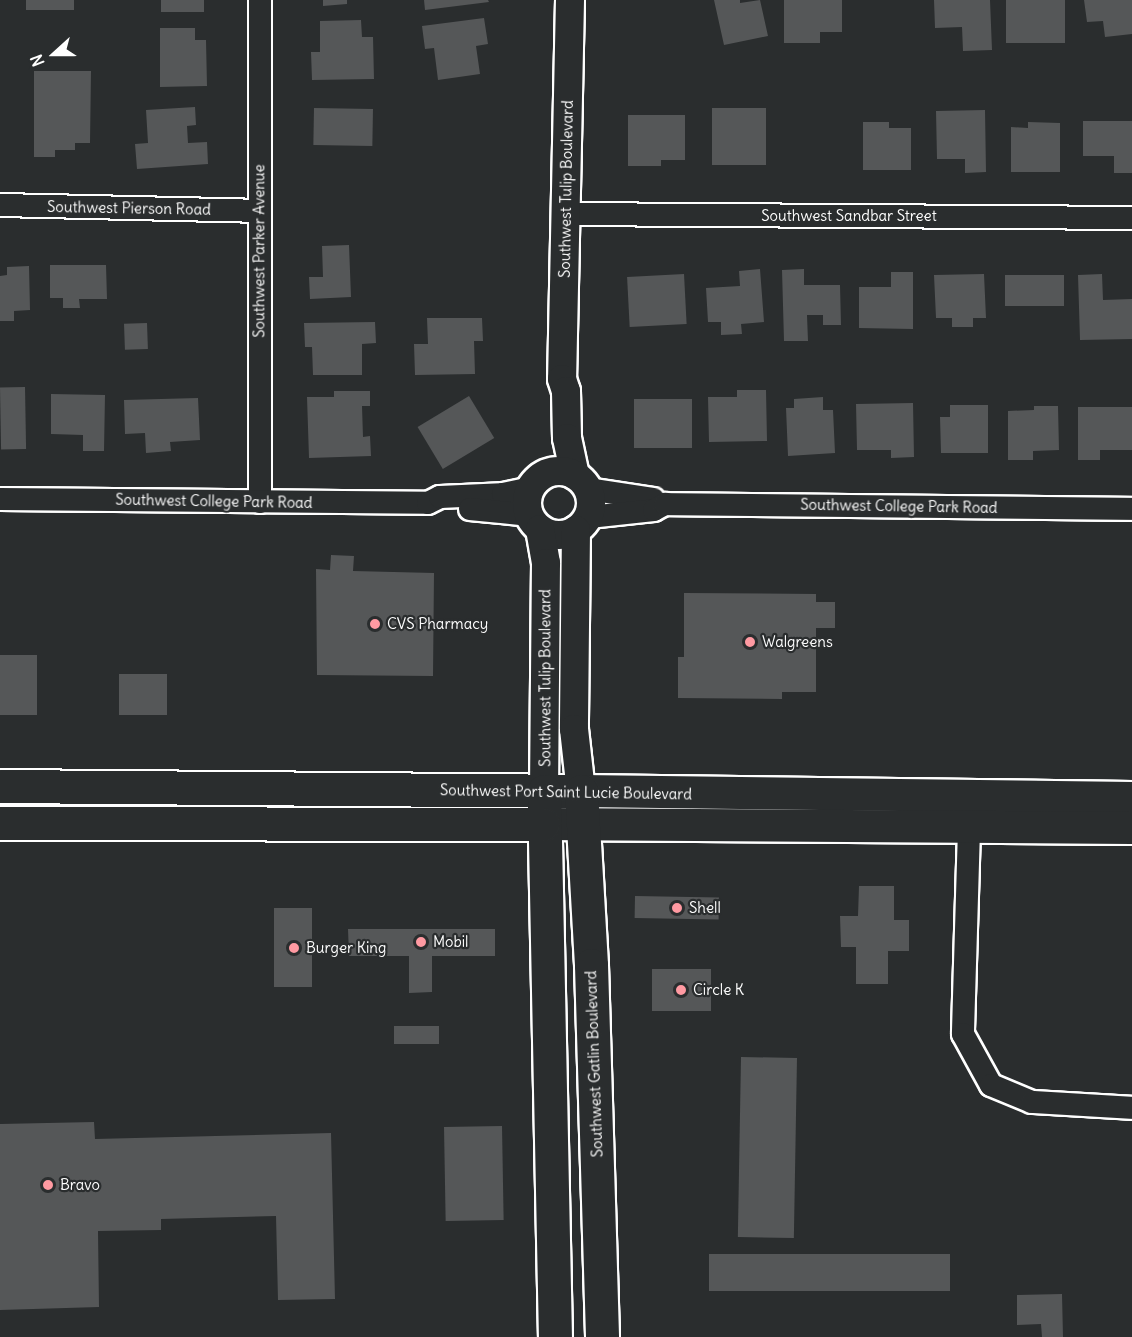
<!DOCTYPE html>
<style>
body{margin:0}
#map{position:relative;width:1132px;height:1337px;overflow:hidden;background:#2a2d2e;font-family:Delius,sans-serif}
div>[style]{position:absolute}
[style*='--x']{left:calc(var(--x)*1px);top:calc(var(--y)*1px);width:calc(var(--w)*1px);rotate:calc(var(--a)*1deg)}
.building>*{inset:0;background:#555758;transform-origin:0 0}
.roads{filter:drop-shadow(2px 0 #fff) drop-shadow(-2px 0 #fff) drop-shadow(0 2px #fff) drop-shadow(0 -2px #fff)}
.minor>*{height:22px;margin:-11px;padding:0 11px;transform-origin:11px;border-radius:11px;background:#2a2d2e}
.tertiary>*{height:28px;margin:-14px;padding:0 14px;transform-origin:14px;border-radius:14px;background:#2a2d2e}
.tertiary>.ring{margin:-14px;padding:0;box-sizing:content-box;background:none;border:28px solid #2a2d2e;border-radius:50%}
.secondary>*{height:32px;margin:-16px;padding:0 16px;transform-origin:16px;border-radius:16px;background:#2a2d2e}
.primary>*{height:33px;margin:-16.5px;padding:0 16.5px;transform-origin:16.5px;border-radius:16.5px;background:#2a2d2e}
.dots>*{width:16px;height:16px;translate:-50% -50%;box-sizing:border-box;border:3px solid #2a2d2e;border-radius:50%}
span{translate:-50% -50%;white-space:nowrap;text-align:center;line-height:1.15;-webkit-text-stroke:4.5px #2a2d2e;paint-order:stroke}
.street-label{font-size:15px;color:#fff}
.poi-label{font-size:15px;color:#fff}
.left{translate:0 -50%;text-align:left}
.north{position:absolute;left:24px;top:24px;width:60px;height:60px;-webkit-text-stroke:4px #2a2d2e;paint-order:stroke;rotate:249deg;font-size:16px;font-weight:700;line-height:24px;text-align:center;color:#fff}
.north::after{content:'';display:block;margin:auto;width:21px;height:27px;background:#fff;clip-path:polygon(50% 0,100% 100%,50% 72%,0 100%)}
</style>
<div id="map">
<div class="building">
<div style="left:26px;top:0;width:48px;height:10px"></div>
<div style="left:161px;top:0;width:43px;height:12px"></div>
<div style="clip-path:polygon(323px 0,347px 0,347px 4px,323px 6px)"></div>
<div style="clip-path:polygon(424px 0,488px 0,489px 2px,425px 10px)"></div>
<div style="clip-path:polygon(714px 0,740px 0,740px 3px,760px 0,768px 36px,724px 45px)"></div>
<div style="clip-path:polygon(784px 0,842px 0,842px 32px,820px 32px,820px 43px,784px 43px)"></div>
<div style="clip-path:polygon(934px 0,990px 0,992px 50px,963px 51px,962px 27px,935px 28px)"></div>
<div style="left:1006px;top:0;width:59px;height:43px"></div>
<div style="clip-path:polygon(1084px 0,1132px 0,1132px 34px,1105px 37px,1103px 21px,1087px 22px)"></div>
<div style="clip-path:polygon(484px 18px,488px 44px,476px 46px,480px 74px,438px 80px,434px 48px,425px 49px,422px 26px)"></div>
<div style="clip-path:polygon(361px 20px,362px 37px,373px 37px,374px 79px,312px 80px,311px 52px,320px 52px,320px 21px)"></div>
<div style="clip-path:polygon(160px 28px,195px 28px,195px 40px,206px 40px,207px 86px,160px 87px)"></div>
<div style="clip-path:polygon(34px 71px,91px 71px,90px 143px,75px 143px,75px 150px,55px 150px,55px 157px,34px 157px)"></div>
<div style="clip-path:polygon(195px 107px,196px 125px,187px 126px,188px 143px,207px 142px,208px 164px,137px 169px,135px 144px,148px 143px,146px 110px)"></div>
<div style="left:314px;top:108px;width:59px;height:37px;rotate:1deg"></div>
<div style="left:766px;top:108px;width:57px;height:54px;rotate:90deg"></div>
<div style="clip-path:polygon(985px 110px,986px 172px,965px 173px,965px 159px,937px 159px,936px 111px)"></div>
<div style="clip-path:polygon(628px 115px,685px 115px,685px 160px,661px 160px,661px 166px,628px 166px)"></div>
<div style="clip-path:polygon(1083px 121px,1132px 121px,1132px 173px,1114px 173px,1114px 156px,1083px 156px)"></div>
<div style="clip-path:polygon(863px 122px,889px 122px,889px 128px,911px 128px,911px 170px,863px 170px)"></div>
<div style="clip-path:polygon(1028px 122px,1060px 123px,1060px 172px,1011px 172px,1011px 127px,1028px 128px)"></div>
<div style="clip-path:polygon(349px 245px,351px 297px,310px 299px,309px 277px,323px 277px,322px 246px)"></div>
<div style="clip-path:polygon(50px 265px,106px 265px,107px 299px,79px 299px,80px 308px,63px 308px,63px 298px,50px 298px)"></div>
<div style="clip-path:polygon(29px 266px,30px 310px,14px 311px,14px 321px,0 321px,0 276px,7px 275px,7px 267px)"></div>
<div style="clip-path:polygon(760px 269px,764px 322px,741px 324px,742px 334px,721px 335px,721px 322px,708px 322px,706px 288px,740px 286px,739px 271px)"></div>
<div style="clip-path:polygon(804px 269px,804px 285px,840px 285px,841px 325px,823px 325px,823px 315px,807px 315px,808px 341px,784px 341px,782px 270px)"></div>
<div style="clip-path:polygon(891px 272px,913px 272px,913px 329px,859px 328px,859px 287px,891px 287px)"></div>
<div style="left:684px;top:274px;width:50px;height:57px;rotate:87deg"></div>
<div style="clip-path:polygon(984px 274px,986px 318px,973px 318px,973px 327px,952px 327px,952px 318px,936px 318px,934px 275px)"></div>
<div style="clip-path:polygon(1102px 274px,1103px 300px,1132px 299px,1132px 339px,1080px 340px,1078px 275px)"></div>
<div style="left:1064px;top:275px;width:31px;height:59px;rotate:90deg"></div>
<div style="clip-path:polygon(427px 318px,482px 318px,483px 341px,474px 341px,475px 374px,415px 375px,414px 344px,428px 344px)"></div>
<div style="clip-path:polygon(375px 322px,376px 343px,362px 344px,362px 375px,313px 375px,312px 347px,305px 347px,304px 323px)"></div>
<div style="left:147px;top:323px;width:26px;height:23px;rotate:88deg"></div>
<div style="left:25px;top:387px;width:62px;height:25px;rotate:89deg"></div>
<div style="clip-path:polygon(737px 390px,766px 390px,767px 441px,709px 442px,708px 397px,737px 397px)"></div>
<div style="clip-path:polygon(334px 391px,370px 391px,370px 406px,362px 406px,363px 437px,370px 436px,371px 456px,309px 458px,307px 397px,334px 397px)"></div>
<div style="clip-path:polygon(51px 394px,105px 395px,104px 451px,83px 451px,83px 435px,51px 434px)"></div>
<div style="left:469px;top:396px;width:49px;height:60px;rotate:59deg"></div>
<div style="clip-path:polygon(823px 397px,823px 410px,833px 410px,835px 453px,788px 456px,786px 408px,794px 408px,794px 399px)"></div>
<div style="clip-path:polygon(198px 398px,200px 440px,170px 442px,171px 451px,146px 453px,145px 433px,125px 434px,124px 400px)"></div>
<div style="left:692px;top:399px;width:49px;height:58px;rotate:90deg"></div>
<div style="clip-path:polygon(913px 403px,914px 457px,891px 458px,891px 450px,857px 450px,856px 404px)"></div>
<div style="clip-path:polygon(950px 405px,988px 405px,988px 453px,941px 453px,940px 417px,950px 417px)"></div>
<div style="clip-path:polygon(1034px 406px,1058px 406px,1059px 450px,1033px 451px,1033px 460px,1008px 460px,1008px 411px,1034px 410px)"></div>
<div style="clip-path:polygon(1078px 407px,1132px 407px,1132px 450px,1100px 450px,1100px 460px,1078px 460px)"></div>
<div style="clip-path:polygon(331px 555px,354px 556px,353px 571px,434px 573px,433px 676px,317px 675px,316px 569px,330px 570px)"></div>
<div style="clip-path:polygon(684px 593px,816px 594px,816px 602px,835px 602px,835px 628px,816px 628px,816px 692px,782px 692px,782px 699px,678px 698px,678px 657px,684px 657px)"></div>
<div style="left:0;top:655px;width:37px;height:60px"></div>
<div style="left:119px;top:674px;width:48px;height:41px"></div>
<div style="clip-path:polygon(859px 886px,894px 886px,894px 920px,909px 920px,909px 951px,888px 951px,888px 984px,856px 984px,856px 947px,841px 947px,840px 916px,858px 916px)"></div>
<div style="left:635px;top:896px;width:84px;height:22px;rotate:1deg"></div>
<div style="left:312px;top:908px;width:79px;height:38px;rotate:90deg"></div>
<div style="clip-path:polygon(348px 929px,495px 929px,495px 956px,432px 956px,432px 992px,409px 993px,409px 956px,349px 956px)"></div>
<div style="left:652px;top:969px;width:59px;height:42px"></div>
<div style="left:439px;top:1026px;width:18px;height:45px;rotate:90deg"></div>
<div style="left:741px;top:1057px;width:56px;height:180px;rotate:1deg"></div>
<div style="clip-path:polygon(94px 1122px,95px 1139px,331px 1133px,335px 1299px,278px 1300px,276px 1216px,161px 1219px,161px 1230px,98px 1231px,99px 1307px,0 1310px,0 1124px)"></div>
<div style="left:502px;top:1126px;width:94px;height:58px;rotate:89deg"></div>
<div style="left:709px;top:1254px;width:241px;height:37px"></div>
<div style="clip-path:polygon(1062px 1294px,1063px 1337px,1042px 1337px,1041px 1324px,1017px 1325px,1017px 1295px)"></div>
</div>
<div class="roads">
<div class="minor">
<div style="--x:260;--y:0;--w:502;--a:90"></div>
<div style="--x:0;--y:205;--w:258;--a:1.3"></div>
<div style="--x:565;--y:214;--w:567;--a:0.4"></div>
<div style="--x:588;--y:489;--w:66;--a:8.7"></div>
<div style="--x:0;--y:499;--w:428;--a:0.5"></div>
<div style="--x:428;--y:503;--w:13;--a:-27"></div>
<div style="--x:440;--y:497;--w:63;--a:-2.7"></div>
<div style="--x:503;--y:494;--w:29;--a:-12"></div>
<div style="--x:470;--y:509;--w:60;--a:5.7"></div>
<div style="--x:589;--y:517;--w:65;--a:-6.1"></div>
<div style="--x:654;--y:510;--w:13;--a:-29"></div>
<div style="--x:665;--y:504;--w:467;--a:0.6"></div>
<div style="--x:969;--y:829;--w:205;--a:91.7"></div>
<div style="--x:963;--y:1034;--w:58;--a:61.2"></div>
<div style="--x:991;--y:1085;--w:44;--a:22.5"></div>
<div style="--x:1032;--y:1102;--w:100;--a:3.4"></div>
</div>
<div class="tertiary">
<div style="--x:570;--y:0;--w:379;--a:91.2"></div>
<div style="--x:562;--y:379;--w:13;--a:72"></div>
<div style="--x:566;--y:391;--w:47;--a:88.8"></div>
<div style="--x:567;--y:438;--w:38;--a:78"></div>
<div class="ring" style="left:527px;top:471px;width:36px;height:36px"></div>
<div style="--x:540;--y:529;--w:35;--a:80"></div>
<div style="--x:546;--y:563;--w:228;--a:90.5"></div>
<div style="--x:576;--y:530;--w:199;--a:90.6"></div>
<div style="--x:574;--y:729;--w:62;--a:83.6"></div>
</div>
<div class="secondary">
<div style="--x:581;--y:791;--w:551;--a:0.73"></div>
<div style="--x:543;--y:824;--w:589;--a:0.39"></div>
</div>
<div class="primary">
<div style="--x:0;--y:786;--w:581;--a:0.49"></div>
<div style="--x:581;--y:791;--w:174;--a:86.7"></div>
<div style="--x:591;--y:965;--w:372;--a:88.3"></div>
<div style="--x:544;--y:791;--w:546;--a:88.85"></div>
<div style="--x:0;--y:823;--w:543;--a:0.11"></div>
</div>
</div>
<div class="dots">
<div style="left:375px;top:624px;background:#ff9aa2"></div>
<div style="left:750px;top:642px;background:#ff9aa2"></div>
<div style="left:677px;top:908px;background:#ff9aa2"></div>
<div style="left:421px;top:942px;background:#ff9aa2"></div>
<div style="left:294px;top:948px;background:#ff9aa2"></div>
<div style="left:681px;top:990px;background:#ff9aa2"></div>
<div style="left:48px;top:1185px;background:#ff9aa2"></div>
</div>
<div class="street-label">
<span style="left:566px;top:189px;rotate:-89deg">Southwest Tulip Boulevard</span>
<span style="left:129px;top:208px;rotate:1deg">Southwest Pierson Road</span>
<span style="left:849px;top:216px">Southwest Sandbar Street</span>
<span style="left:259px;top:251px;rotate:-90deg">Southwest Parker Avenue</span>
<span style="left:214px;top:501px;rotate:1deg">Southwest College Park Road</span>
<span style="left:899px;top:506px;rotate:1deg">Southwest College Park Road</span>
<span style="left:545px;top:678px;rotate:-90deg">Southwest Tulip Boulevard</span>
<span style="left:566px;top:792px;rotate:1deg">Southwest Port Saint Lucie Boulevard</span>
<span style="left:594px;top:1064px;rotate:-92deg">Southwest Gatlin Boulevard</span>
</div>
<div class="poi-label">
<span class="left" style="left:387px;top:624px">CVS Pharmacy</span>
<span class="left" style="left:762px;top:642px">Walgreens</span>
<span class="left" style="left:689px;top:908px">Shell</span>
<span class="left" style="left:433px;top:942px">Mobil</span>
<span class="left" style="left:306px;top:948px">Burger King</span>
<span class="left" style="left:693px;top:990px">Circle K</span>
<span class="left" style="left:60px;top:1185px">Bravo</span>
</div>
<div class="north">N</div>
</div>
